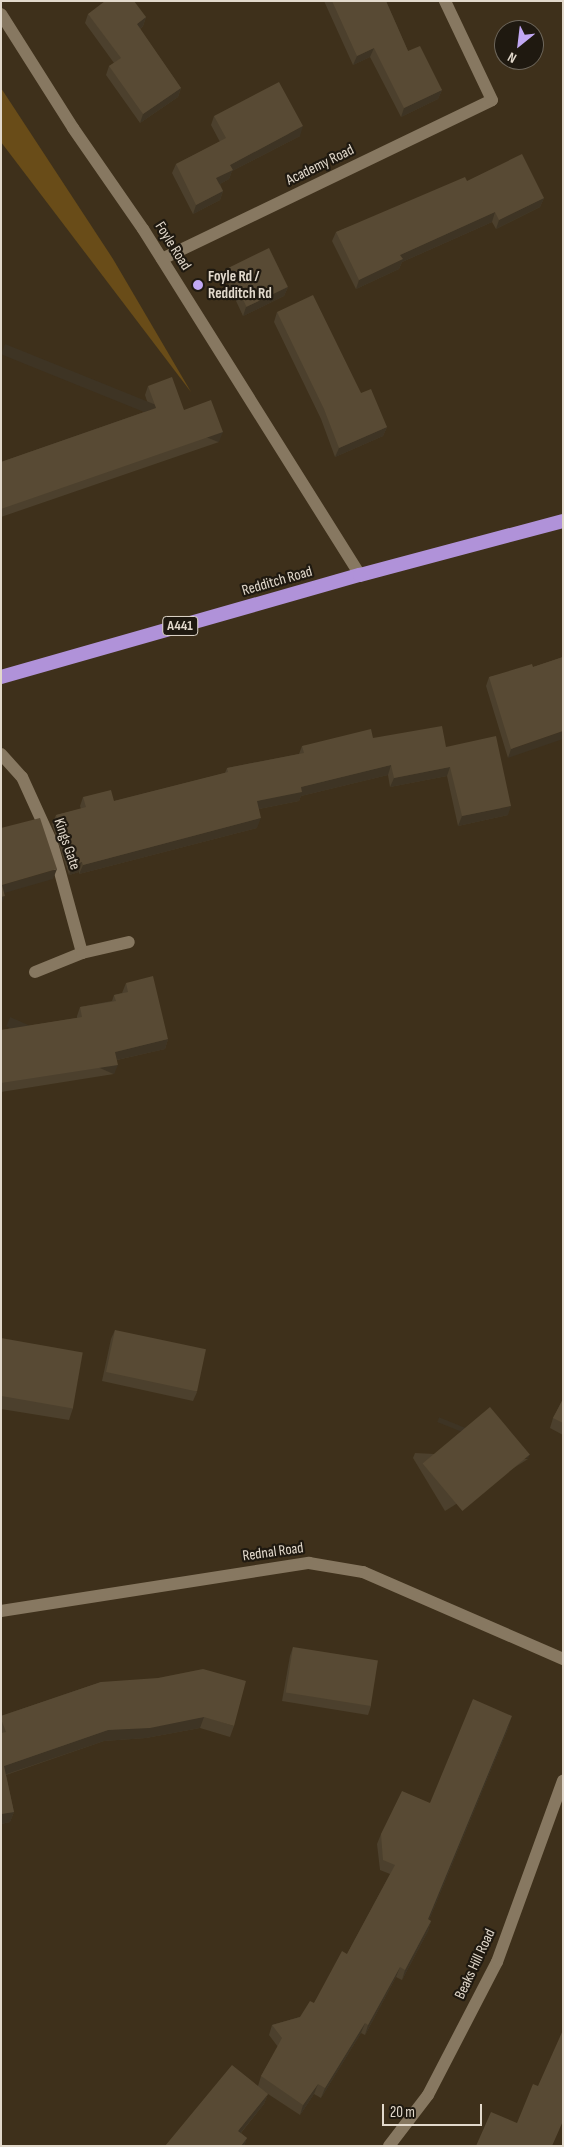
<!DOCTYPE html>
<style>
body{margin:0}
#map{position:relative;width:564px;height:2147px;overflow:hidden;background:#3e301b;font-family:"Sofia Sans Condensed",sans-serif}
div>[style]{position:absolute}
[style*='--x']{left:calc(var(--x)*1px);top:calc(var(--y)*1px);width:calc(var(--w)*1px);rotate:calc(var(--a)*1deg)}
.green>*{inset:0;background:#694c18}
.minor>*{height:12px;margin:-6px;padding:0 6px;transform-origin:6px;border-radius:6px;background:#877861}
.tertiary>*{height:12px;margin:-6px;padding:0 6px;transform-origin:6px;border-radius:6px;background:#877861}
.trunk>*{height:14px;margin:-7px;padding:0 7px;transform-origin:7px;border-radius:7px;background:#b092d9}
.wall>*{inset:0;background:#4c402d}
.shaded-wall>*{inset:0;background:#3e3424;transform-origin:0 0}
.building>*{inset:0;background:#584a34;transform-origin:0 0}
.dots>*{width:14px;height:14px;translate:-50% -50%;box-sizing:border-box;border:2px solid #1f1910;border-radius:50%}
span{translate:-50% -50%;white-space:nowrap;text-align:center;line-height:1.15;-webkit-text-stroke:4.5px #1f1910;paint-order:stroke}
.shield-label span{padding:1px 4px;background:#1f1910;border:1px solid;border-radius:4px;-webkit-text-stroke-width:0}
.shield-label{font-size:14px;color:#e2d9cc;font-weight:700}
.street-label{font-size:15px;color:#e2d9cc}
.poi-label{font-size:15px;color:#e2d9cc;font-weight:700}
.left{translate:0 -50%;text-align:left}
.frame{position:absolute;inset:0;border:2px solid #e2d9cc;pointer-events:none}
.north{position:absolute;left:494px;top:20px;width:50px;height:50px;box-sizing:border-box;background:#1f1910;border:1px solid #6d665b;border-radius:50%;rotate:209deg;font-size:14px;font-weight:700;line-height:20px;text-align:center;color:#e2d9cc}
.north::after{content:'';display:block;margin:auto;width:18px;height:22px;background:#c1a8f3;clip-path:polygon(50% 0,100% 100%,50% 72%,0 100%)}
.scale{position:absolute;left:382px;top:2104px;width:100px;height:22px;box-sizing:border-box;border:2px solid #e2d9cc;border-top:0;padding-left:6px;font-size:15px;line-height:18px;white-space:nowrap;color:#e2d9cc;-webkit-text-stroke:4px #1f1910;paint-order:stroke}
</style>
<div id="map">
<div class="green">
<div style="clip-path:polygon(1px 88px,113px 259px,191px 392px,1px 142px)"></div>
</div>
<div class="minor">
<div style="--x:162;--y:259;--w:366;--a:-25.7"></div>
<div style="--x:492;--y:100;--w:110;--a:-115.4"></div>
<div style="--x:1;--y:754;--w:31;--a:48"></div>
<div style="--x:22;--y:777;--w:72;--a:65.6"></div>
<div style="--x:52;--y:843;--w:114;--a:74.7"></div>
<div style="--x:35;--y:972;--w:51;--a:-22"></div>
<div style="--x:82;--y:953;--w:48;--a:-13.2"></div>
<div style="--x:389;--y:2146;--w:64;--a:-52.6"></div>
<div style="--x:428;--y:2095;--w:150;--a:-62.6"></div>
<div style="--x:497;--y:1962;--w:193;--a:-70"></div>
</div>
<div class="tertiary">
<div style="--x:1;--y:14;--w:135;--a:57.7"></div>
<div style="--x:73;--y:128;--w:123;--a:55.3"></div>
<div style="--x:143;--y:229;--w:408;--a:57.9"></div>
<div style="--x:1;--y:1611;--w:312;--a:-8.9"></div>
<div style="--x:309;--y:1563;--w:55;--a:9.5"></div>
<div style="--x:363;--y:1572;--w:218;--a:23.5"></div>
</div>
<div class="trunk">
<div style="--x:1;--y:677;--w:373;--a:-15.9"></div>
<div style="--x:360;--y:575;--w:210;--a:-14.9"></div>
</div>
<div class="wall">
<div style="clip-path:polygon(324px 1px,386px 1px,408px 51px,442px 90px,438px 99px,401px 117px,370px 57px,353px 65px)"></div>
<div style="clip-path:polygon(88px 14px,146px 17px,143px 26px,140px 29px,181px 88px,178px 97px,140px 123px,106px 75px,109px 66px,114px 63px,85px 23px)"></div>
<div style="clip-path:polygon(214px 116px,300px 136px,232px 171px,229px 179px,220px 184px,223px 191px,220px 200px,193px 214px,172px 173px,176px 164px,220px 142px,211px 125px)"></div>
<div style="clip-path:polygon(467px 181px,544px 198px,540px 207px,496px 229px,492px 222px,402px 262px,399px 269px,356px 289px,332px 241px,336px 232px)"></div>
<div style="clip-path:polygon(228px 268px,288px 287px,284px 296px,243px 316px,225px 277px)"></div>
<div style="clip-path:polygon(277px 312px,361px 393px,387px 427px,383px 436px,335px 457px,321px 419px,274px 322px)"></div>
<div style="clip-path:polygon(148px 386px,184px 410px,219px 442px,1px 517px,1px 462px,150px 410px,145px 395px)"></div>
<div style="clip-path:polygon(563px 657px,508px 758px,486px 686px,489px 677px,533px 667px)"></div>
<div style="clip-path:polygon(373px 738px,446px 747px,508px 815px,458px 826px,447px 776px,390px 787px,388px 775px,301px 796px,299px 801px,259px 809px,257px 828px,79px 874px,79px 872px,69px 875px,52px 824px,56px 815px,81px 809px,80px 806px,83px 797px,114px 801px,225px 773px,227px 768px,299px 754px,302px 746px)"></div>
<div style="clip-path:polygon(126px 983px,168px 1039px,165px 1049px,117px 1060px,114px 1074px,1px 1092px,1px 1030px,77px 1018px,77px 1016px,80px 1007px,112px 1001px,114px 995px,122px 993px)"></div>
<div style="clip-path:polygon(115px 1330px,197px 1392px,193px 1401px,102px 1381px,111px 1339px)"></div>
<div style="clip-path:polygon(1px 1338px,73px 1408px,69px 1420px,1px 1409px)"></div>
<div style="clip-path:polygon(563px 1399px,563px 1435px,550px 1428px,553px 1418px)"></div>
<div style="clip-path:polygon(415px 1453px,528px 1459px,445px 1511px,413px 1458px)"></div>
<div style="clip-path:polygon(293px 1647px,371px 1706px,368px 1715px,282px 1701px,290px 1656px)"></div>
<div style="clip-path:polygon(101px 1682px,234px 1726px,230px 1737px,200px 1728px,146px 1738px,104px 1741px,6px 1775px,14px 1812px,10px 1822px,1px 1824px,1px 1716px)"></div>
<div style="clip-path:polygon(509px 1726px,429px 1920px,431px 1921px,428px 1931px,402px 1980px,396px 1977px,365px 2035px,361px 2033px,321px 2098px,314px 2094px,300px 2115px,262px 2090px,268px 2094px,264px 2104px,241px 2133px,247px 2138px,244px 2146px,165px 2146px,258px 2086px,261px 2076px,278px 2047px,269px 2035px,272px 2025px,300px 2017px,314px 2003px,347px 1954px,390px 1874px,380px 1870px,377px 1844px,381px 1834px,430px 1803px)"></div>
</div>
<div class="shaded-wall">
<div style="clip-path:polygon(146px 17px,143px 26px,133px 34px,137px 24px)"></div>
<div style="clip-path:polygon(374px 48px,370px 57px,353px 65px,357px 56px)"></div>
<div style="clip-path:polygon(181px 88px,178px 97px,140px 123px,143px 114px)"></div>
<div style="clip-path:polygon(442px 90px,438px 99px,401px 117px,404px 108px)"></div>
<div style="clip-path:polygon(303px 126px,300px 136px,232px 171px,229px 179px,213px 188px,216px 178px,230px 165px)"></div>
<div style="clip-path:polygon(223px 191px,220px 200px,193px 214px,196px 205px)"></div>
<div style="clip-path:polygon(544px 198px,540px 207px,496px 229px,499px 220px)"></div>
<div style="clip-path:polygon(495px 212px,492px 222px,402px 262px,399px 269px,356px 289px,359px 280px,400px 255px)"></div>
<div style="clip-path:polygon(288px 287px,284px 296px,243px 316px,246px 307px)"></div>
<div style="clip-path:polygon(387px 427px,383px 436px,335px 457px,339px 448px)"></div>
<div style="left:223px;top:432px;width:11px;height:235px;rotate:112deg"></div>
<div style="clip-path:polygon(563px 731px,563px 739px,508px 758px,511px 749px)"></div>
<div style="clip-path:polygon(391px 765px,388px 775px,301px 796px,299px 801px,254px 810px,257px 801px,301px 787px)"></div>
<div style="clip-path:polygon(450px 767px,447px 776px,390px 787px,394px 778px)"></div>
<div style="clip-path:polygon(511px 806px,508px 815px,458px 826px,462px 816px)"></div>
<div style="clip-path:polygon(261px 818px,257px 828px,79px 874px,83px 865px)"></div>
<div style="clip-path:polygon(82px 862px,79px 872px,69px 875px,72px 865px)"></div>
<div style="clip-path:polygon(57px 869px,53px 879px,1px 894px,2px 885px)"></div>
<div style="clip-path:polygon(5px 896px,1px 905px,1px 897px)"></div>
<div style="clip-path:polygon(168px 1039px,165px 1049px,112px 1061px,115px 1052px)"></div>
<div style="left:118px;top:1065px;width:10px;height:118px;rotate:114deg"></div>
<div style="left:530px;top:1454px;width:5px;height:98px;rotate:112deg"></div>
<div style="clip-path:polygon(512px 1716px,509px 1726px,425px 1930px,428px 1919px)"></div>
<div style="clip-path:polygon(204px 1717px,200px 1728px,146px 1738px,104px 1741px,1px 1776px,4px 1766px,108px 1730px)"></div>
<div style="clip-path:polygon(14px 1812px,10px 1822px,1px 1824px,1px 1814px)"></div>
<div style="clip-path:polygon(431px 1921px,428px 1931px,402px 1980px,405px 1970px)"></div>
<div style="clip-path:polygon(400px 1967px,396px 1977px,365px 2035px,368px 2025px)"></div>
<div style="clip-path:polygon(365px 2023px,361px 2033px,321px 2098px,325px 2088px)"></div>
<div style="clip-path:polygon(318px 2084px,314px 2094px,300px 2115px,303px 2105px)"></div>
<div style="clip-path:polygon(268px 2094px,264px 2104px,234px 2141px,238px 2131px)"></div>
<div style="clip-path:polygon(247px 2138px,244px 2146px,241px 2146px)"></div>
</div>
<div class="building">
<div style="clip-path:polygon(105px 1px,134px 1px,146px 17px,137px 24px,181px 88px,143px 114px,109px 66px,121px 58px,88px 14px)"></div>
<div style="clip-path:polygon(332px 1px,386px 1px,408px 51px,420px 46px,442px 90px,404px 108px,374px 48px,357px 56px)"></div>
<div style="clip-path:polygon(279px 82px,303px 126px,230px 165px,233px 170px,216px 178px,223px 191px,196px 205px,176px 164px,226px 138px,214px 116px)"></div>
<div style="clip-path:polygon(522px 154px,544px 198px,499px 220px,495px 212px,400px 255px,403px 259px,359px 280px,336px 232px,465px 177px,467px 181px)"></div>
<div style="left:269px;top:248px;width:43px;height:46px;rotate:64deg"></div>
<div style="clip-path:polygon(313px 295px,361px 393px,371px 389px,387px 427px,339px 448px,324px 409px,277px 312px)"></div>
<div style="clip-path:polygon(172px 377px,184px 410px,211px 400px,223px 432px,1px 509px,1px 462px,156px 408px,148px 386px)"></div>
<div style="clip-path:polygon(563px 657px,563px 731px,511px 749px,489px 677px,532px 664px,533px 667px)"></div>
<div style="clip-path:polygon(442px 726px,446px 747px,496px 736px,511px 806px,462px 816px,450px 767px,394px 778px,391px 765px,301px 787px,302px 792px,257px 801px,261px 818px,83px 865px,82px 862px,72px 865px,56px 815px,86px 807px,83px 797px,111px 790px,114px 801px,228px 772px,227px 768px,304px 753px,302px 746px,371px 729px,373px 738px)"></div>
<div style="clip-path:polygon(40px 818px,57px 869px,2px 885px,5px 896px,1px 897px,1px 828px)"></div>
<div style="clip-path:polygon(153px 976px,168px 1039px,115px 1052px,118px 1065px,1px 1083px,1px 1030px,82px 1017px,80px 1007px,116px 1001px,114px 995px,128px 992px,126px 983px)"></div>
<div style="left:115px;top:1330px;width:93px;height:43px;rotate:12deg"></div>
<div style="left:1px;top:1338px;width:83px;height:57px;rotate:10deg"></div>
<div style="clip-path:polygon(563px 1399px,563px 1423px,553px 1418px)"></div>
<div style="left:490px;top:1407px;width:62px;height:88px;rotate:50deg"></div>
<div style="left:293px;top:1647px;width:86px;height:46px;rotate:9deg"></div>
<div style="clip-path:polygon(203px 1669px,246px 1681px,234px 1726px,204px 1717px,150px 1728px,108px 1730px,4px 1766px,14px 1812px,1px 1814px,1px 1733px,6px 1732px,1px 1719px,1px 1716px,101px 1682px,158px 1678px)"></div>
<div style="clip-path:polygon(473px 1699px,512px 1716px,428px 1919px,431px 1921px,405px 1970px,400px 1967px,368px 2025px,365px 2023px,325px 2088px,318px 2084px,303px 2105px,261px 2076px,282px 2038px,272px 2025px,300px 2017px,310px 2001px,314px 2003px,342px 1951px,347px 1954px,395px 1865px,383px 1860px,381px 1834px,402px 1791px,430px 1803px)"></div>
<div style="clip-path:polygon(563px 2030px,563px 2121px,552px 2146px,476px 2146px,491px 2112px,517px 2123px,533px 2084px,538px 2086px)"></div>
<div style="clip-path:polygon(232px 2065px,268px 2094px,238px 2131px,247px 2138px,241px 2146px,165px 2146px)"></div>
</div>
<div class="dots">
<div style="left:198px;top:285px;background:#c1a8f3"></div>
</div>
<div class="shield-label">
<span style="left:180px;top:626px">A441</span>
</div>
<div class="street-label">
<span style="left:320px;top:165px;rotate:-26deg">Academy Road</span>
<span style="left:173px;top:246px;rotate:58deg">Foyle Road</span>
<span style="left:277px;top:581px;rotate:-16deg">Redditch Road</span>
<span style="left:67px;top:844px;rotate:71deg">Kings Gate</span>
<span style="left:273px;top:1552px;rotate:-8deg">Rednal Road</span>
<span style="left:475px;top:1964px;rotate:-65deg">Beaks Hill Road</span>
</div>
<div class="poi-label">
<span class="left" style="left:208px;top:285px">Foyle Rd /<br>Redditch Rd</span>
</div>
<div class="frame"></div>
<div class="north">N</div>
<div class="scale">20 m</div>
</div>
